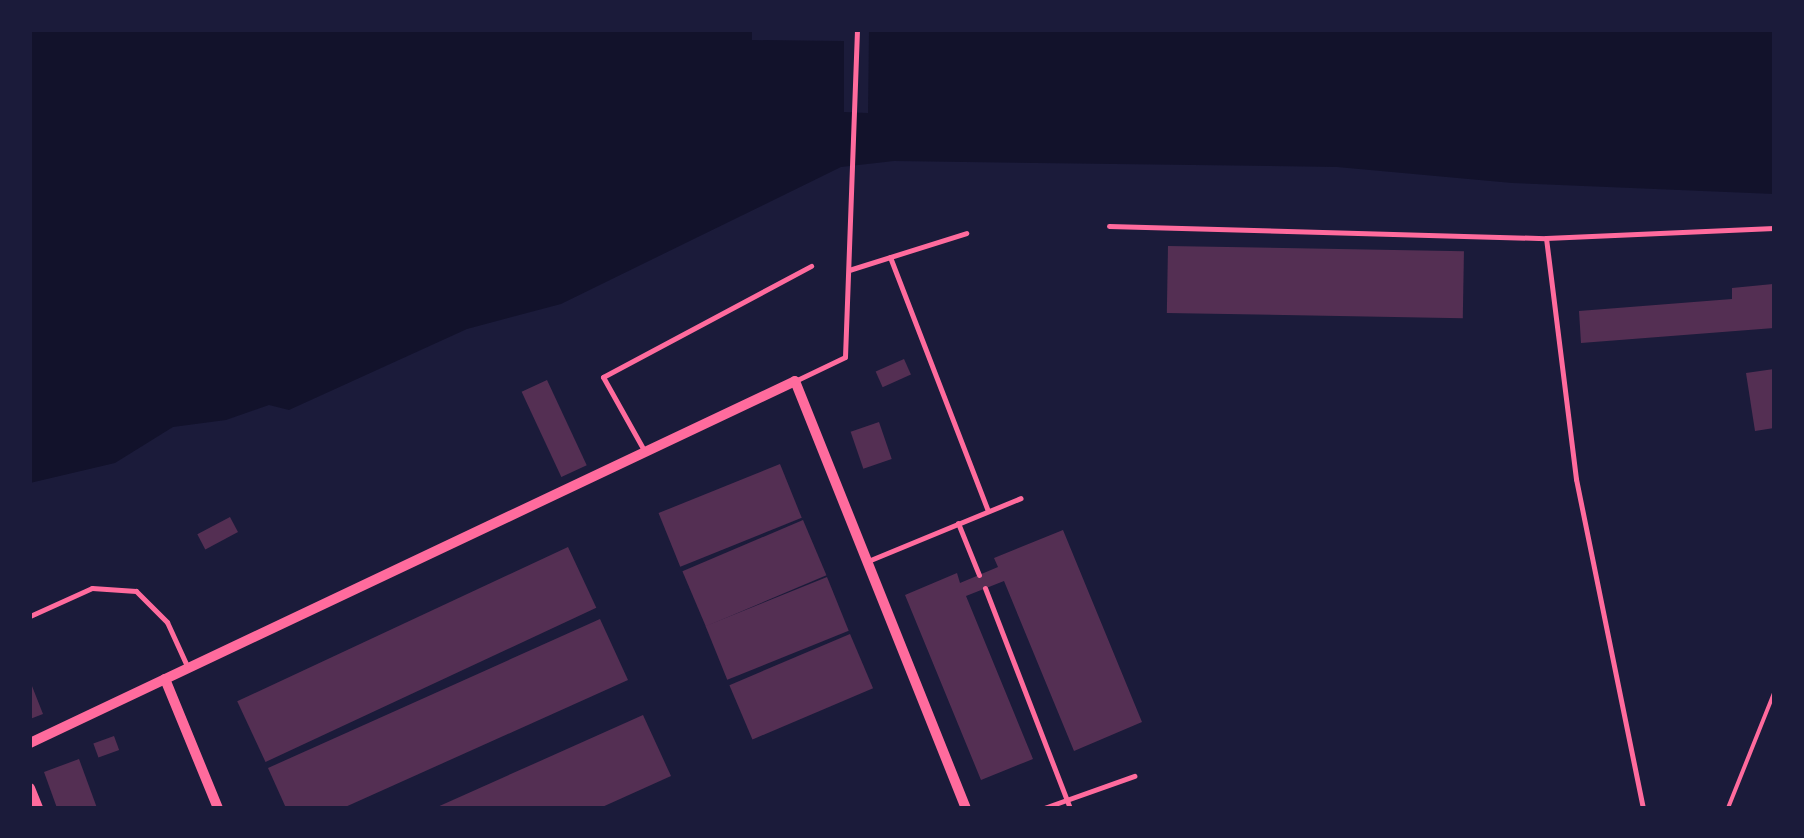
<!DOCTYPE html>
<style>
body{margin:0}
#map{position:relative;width:1804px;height:838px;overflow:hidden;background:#1b1b3a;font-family:"Sofia Sans Condensed",sans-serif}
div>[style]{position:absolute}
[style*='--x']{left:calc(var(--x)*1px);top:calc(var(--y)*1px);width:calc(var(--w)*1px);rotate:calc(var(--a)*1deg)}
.water>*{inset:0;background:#12122b}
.pier>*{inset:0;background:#1b1b3a}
.building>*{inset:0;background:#542f53;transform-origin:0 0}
.path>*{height:4px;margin:-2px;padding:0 2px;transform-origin:2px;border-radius:2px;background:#ff6b9d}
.service>*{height:5px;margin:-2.5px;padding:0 2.5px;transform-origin:2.5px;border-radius:2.5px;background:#ff6b9d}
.minor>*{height:10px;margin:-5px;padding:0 5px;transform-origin:5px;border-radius:5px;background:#ff6b9d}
span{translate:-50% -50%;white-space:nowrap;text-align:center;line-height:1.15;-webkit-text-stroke:8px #1b1b3a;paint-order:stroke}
.frame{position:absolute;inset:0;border:32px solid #1b1b3a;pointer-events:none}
</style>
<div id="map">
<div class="water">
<div style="clip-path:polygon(30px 30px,1774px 30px,1774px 194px,1512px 183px,1337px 167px,894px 161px,841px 167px,561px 304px,467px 329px,289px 410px,269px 405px,226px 420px,173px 427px,115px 463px,30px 483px)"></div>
</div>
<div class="pier">
<div style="clip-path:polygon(752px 30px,869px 30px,868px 113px,844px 112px,844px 41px,752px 40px)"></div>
</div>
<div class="building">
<div style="left:1168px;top:246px;width:296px;height:67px;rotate:1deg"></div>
<div style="clip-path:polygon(1773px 284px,1774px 328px,1581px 343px,1579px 311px,1732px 299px,1732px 288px)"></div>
<div style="left:904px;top:359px;width:17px;height:31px;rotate:66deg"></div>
<div style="clip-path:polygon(1774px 369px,1774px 428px,1755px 431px,1746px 373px)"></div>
<div style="left:547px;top:380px;width:94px;height:28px;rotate:65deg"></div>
<div style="left:879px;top:422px;width:39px;height:30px;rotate:71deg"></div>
<div style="left:780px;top:464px;width:58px;height:131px;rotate:68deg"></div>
<div style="left:230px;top:517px;width:17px;height:37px;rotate:62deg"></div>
<div style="left:803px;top:520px;width:60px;height:131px;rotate:67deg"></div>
<div style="clip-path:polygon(1063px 530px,1142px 722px,1074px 751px,1004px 581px,966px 596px,1033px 759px,981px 780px,905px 595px,957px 573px,960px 583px,998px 567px,994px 558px)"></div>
<div style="left:568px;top:547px;width:67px;height:365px;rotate:65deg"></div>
<div style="left:827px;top:577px;width:58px;height:131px;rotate:68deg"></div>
<div style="clip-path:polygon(600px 619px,628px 680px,343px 808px,286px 808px,268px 768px)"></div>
<div style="left:850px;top:634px;width:59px;height:131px;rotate:67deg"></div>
<div style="clip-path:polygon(30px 681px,43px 714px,30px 719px)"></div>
<div style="clip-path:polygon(643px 715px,671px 776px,600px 808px,435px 808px)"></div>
<div style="left:114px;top:736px;width:15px;height:22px;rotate:70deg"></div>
<div style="clip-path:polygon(79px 759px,97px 808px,57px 808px,44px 772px)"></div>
</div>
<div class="path">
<div style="--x:1728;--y:808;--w:124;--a:-68.2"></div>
</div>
<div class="service">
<div style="--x:1109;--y:226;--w:437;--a:1.6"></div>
<div style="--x:1546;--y:238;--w:228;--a:-2.5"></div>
<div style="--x:1546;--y:238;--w:243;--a:82.9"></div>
<div style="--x:1576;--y:479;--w:336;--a:78.5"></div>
<div style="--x:890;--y:257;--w:272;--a:68.9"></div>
<div style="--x:849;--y:270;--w:123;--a:-17.5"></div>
<div style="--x:795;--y:381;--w:55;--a:-25.6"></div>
<div style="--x:845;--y:357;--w:327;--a:-87.9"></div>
<div style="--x:645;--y:452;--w:86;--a:-119.2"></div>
<div style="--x:603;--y:377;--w:236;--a:-28.1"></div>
<div style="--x:958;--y:523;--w:56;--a:68"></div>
<div style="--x:868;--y:561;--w:165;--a:-22.4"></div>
<div style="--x:985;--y:588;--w:236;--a:68.9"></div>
<div style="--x:30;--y:616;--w:68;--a:-24.3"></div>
<div style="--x:92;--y:588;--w:44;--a:3.9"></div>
<div style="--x:136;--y:591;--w:44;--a:45"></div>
<div style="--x:167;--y:622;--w:51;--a:65.5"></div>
<div style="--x:1044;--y:808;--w:96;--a:-19.6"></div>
</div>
<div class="minor">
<div style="--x:165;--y:679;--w:139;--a:67.7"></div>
<div style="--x:30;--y:743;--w:846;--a:-25.32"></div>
<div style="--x:795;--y:381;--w:460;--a:68.2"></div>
<div style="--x:30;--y:788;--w:22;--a:68"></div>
</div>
<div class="frame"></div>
</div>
